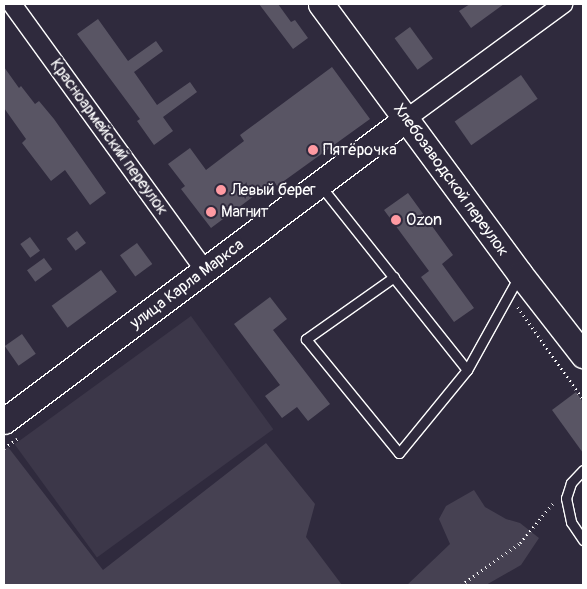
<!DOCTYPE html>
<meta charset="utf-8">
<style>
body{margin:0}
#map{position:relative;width:587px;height:589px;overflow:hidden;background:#2f2a3d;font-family:Pangolin,sans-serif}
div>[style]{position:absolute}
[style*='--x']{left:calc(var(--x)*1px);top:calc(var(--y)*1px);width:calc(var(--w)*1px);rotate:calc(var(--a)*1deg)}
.built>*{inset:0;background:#3c3749;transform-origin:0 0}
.green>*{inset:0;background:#464152}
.building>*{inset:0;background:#595564;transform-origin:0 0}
.path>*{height:2.5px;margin-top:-1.25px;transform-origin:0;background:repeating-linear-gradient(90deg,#fff 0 1px,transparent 0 5px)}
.roads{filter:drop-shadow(1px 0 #fff) drop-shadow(-1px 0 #fff) drop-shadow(0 1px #fff) drop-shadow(0 -1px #fff)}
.lane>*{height:9px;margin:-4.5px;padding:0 4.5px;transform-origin:4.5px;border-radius:4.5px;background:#2f2a3d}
.street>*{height:18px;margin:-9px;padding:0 9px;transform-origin:9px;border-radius:9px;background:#2f2a3d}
.secondary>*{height:25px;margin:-12.5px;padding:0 12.5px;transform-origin:12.5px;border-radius:12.5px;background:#2f2a3d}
.dots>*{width:14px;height:14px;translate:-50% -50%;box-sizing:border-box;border:2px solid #2f2a3d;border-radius:50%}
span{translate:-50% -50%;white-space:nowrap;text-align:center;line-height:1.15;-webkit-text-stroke:4px #2f2a3d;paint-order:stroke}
.street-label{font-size:16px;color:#fff}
.poi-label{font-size:16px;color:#fff}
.left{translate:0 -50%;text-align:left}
.frame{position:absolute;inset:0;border:5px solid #fff;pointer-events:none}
</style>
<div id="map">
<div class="built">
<div style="left:191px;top:316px;width:140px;height:218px;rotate:54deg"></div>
</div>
<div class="green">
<div style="clip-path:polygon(266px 443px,315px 504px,306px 537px,342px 585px,4px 585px,4px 450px,8px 447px,103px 570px)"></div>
<div style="clip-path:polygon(474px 490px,485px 507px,506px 519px,520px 523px,539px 538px,521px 565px,486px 585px,407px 585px,450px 544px,439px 519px,446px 506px)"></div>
</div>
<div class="building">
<div style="clip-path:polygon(259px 4px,278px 4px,291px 22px,295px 20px,308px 38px,293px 49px)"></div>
<div style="clip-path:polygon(470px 4px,504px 4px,471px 28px,459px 11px)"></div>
<div style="clip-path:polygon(98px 19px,128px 61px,156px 41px,163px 51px,134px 72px,157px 105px,190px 82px,197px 92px,163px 117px,173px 131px,154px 145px,137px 121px,140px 119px,77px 34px)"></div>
<div style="left:410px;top:27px;width:39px;height:19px;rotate:54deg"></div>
<div style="clip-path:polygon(4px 67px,19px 88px,21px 86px,35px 104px,39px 101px,54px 119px,106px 193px,90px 205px,65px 170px,51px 181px,22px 143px,26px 139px,4px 108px)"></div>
<div style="clip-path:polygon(332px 67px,370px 119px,277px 186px,274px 181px,211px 228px,181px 189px,185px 186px,168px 164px,190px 148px,206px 170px,244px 141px,240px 135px)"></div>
<div style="left:521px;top:75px;width:29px;height:81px;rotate:55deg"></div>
<div style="clip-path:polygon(408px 193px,453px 255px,442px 264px,474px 308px,454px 322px,421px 277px,429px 271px,384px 210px)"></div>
<div style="left:77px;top:231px;width:15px;height:13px;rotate:53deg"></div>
<div style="left:30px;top:237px;width:17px;height:12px;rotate:54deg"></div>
<div style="left:137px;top:243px;width:26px;height:21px;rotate:54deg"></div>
<div style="left:44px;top:258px;width:14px;height:21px;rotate:54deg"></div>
<div style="left:101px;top:270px;width:27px;height:61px;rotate:54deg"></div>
<div style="clip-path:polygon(270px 297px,287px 319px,273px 330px,330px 404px,308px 421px,297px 407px,282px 418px,265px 396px,280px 385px,234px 324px)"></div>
<div style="left:22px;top:334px;width:24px;height:21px;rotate:55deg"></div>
<div style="clip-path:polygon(576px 392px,583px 402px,583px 453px,552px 410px)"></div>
</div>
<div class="path">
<div style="--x:518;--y:307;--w:113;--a:54.8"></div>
<div style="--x:4;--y:448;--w:16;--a:-35"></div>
<div style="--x:461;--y:585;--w:72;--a:-35.4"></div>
<div style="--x:520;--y:543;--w:53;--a:-50.3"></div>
</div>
<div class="roads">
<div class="lane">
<div style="--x:320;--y:185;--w:236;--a:51.5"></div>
<div style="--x:467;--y:370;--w:107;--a:-61"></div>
<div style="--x:394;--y:277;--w:108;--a:144.8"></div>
<div style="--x:306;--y:339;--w:147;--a:50.8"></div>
<div style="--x:399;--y:453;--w:107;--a:-50.7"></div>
<div style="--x:583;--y:470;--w:18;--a:133"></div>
<div style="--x:571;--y:483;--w:16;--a:108"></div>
<div style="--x:566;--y:498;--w:25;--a:78"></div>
<div style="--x:571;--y:522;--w:22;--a:56"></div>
</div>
<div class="street">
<div style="--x:12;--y:4;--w:329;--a:54.1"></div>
<div style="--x:406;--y:119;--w:195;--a:-36.2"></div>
</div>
<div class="secondary">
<div style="--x:321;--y:4;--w:335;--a:53.6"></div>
<div style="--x:520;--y:274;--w:103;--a:52.1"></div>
<div style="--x:4;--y:421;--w:503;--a:-36.92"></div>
</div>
</div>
<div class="dots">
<div style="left:313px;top:150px;background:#ff9aa2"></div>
<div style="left:221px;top:190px;background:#ff9aa2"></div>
<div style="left:211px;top:212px;background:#ff9aa2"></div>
<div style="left:396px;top:220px;background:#ff9aa2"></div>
</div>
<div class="street-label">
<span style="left:109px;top:137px;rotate:54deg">Красноармейский переулок</span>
<span style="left:451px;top:180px;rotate:54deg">Хлебозаводской переулок</span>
<span style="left:187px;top:284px;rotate:-37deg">улица Карла Маркса</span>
</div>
<div class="poi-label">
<span class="left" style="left:323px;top:150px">Пятёрочка</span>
<span class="left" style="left:231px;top:190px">Левый берег</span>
<span class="left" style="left:221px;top:212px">Магнит</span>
<span class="left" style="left:406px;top:220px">Ozon</span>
</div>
<div class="frame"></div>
</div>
